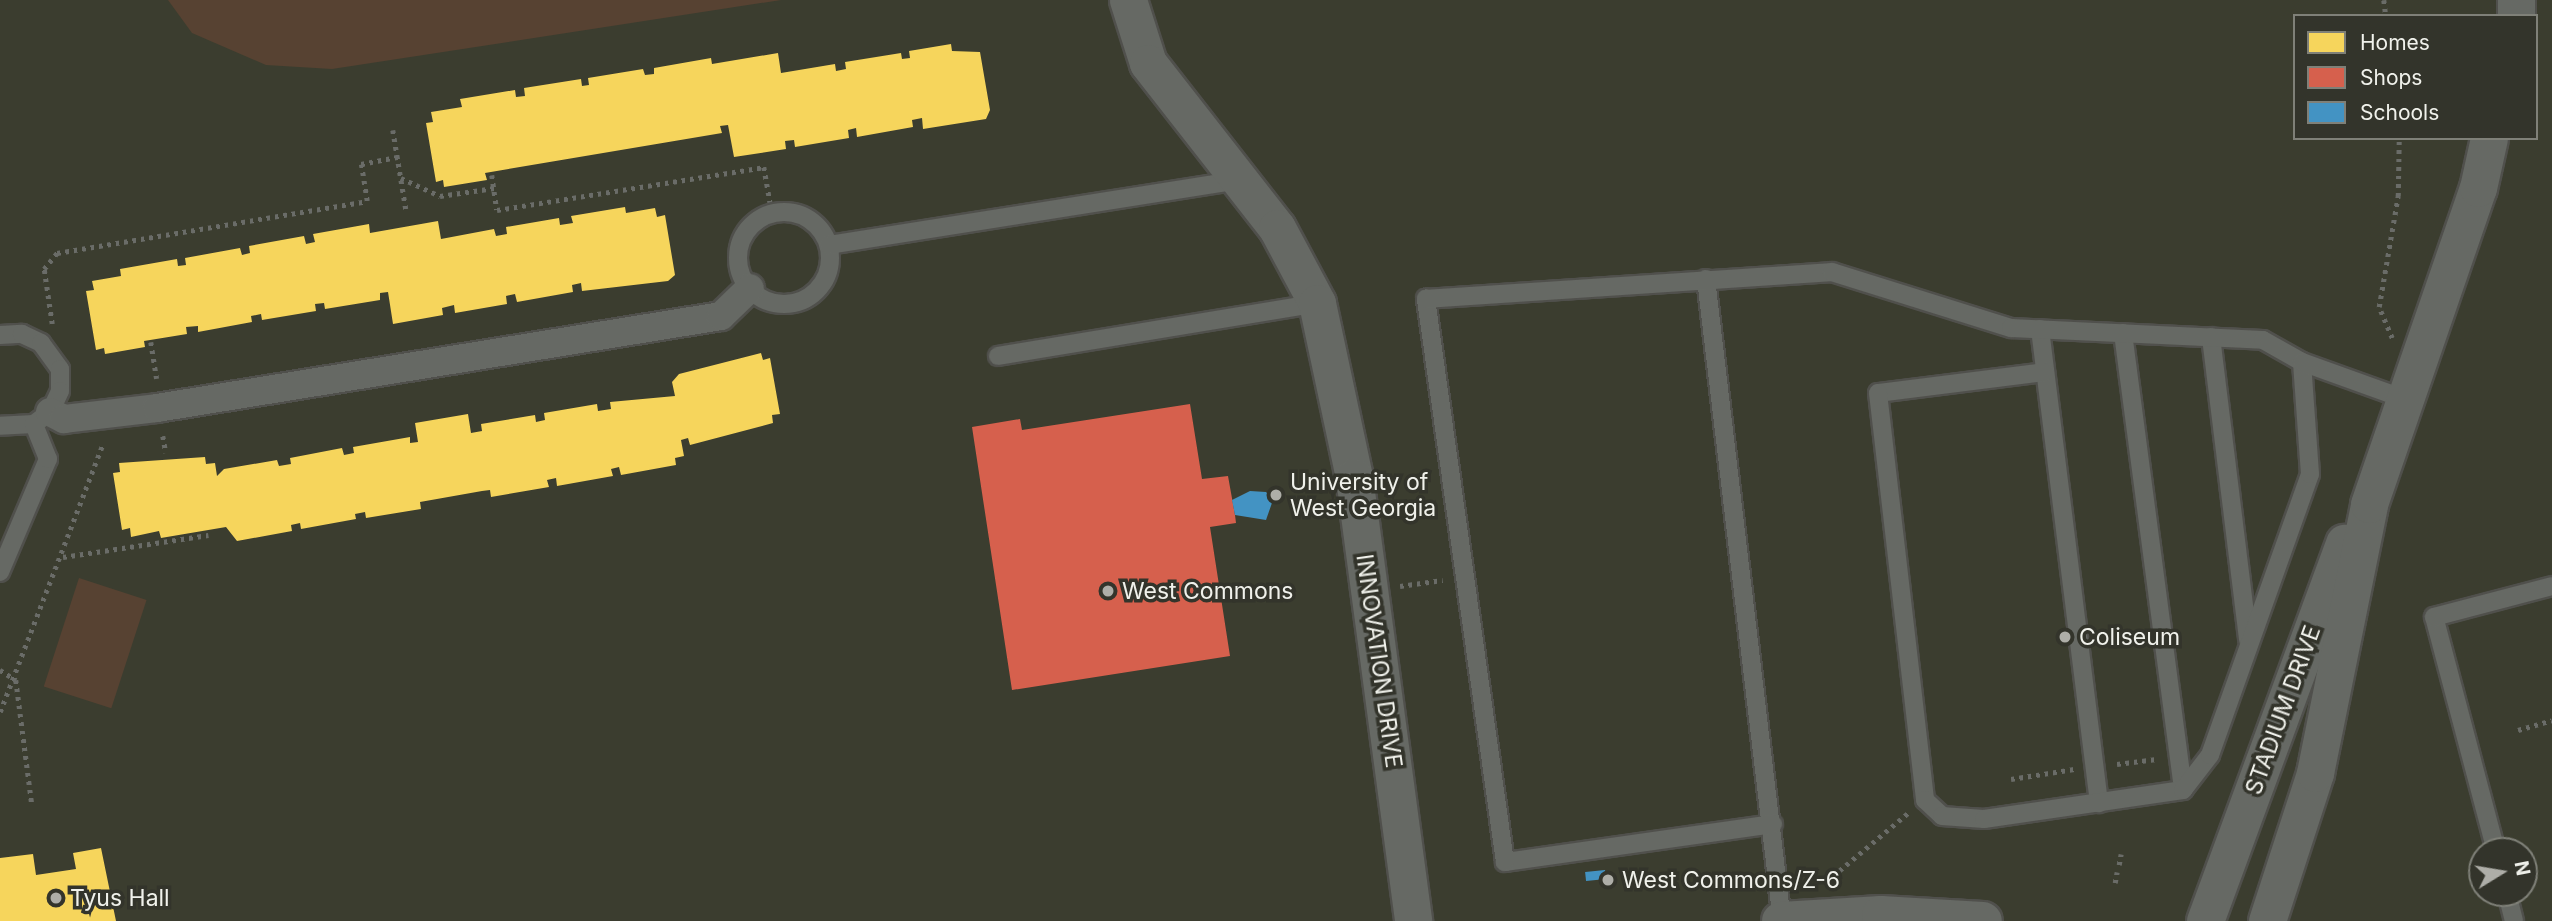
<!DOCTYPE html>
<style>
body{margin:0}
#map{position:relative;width:2552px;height:921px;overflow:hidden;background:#32322d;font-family:Inter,sans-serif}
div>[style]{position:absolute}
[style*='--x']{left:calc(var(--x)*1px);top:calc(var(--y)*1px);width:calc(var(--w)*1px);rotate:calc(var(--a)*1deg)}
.built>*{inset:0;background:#3b3d2f}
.green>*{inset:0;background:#574232;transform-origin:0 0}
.homes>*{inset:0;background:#f6d55c}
.shops>*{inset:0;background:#d6604d}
.schools>*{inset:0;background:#4393c3;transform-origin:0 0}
.path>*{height:4.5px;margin-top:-2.25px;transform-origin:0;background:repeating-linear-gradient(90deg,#6a6c68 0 3.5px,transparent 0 8.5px)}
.roads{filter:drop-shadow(2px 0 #50504c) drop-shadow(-2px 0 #50504c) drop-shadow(0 2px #50504c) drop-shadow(0 -2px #50504c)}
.service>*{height:18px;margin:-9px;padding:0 9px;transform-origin:9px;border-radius:9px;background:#666964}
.service>.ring{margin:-9px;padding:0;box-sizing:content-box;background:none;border:18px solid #666964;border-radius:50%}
.pedestrian>*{height:28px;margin:-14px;padding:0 14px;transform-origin:14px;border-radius:14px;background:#666964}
.minor>*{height:37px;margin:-18.5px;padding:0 18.5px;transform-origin:18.5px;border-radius:18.5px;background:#666964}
.tertiary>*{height:38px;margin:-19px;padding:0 19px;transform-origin:19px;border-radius:19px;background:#666964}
.dots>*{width:19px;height:19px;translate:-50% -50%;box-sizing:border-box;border:4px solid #33342b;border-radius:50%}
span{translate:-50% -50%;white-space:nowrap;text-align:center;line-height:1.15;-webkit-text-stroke:7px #33342b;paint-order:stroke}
.poi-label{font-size:23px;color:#f0f1eb}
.left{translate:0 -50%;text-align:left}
.street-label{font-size:23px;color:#f0f1eb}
.legend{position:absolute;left:2293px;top:14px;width:245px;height:126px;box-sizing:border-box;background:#33342b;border:2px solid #7f8078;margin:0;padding:9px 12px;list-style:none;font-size:21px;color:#f0f1eb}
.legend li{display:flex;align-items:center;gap:14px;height:35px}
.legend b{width:35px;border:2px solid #7f8078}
.north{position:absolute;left:2468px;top:837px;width:70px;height:70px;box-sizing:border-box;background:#33342b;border:2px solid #7f8078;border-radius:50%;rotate:79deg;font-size:19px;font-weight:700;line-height:28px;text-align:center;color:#f0f1eb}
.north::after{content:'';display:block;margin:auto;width:24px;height:32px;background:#aeaea8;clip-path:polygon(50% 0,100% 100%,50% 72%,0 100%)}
</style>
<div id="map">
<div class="built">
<div style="clip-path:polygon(evenodd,0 0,2552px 0,2552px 921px,0 921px,0 0,2295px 16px,2536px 16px,2536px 138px,2295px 138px,2295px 16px,0 0,2482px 851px,2524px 851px,2524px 893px,2482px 893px,2482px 851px)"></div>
</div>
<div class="green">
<div style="clip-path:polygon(168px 0,781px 0,332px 69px,266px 65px,192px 33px)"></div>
<div style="left:79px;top:578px;width:71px;height:114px;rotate:18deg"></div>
</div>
<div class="homes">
<div style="clip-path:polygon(951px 44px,952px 51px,980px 52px,990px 110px,986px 119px,923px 129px,922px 118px,912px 120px,913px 127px,857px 137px,856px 128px,848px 130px,849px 138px,795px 147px,794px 140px,785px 141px,786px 149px,734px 157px,728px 125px,720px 126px,722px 133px,485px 173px,487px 180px,444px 187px,443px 180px,436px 182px,426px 123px,433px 122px,431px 112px,462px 107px,460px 99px,515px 90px,516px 97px,525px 96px,524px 88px,581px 79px,582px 86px,589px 85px,588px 78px,643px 69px,645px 75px,654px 74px,654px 68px,711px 58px,712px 64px,778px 53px,781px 73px,835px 64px,836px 71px,846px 69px,845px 62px,901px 53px,902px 59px,910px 58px,909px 51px)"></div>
<div style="clip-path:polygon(625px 207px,626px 213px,655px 208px,657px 217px,665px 215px,675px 275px,668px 281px,582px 291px,581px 283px,572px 285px,573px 292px,517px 302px,515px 294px,506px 296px,507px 304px,455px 313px,454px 305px,442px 308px,443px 315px,393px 324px,388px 292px,380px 293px,380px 300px,325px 309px,324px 303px,315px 304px,316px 311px,262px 320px,261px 314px,251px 316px,252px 322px,198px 332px,198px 326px,186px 327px,187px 334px,144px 341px,145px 347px,105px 354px,104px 348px,96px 350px,86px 291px,94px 290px,92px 281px,121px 276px,120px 269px,177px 259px,178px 266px,186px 265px,185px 258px,240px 248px,242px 255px,250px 253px,249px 246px,304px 236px,306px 244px,315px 242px,313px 234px,369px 224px,370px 233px,438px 221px,441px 239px,494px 229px,496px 236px,507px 234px,506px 227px,559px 218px,560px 225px,573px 223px,571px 216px)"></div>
<div style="clip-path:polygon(761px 353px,763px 360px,770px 358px,780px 414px,772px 415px,773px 423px,690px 445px,688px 438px,681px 440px,684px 456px,675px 458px,676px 465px,621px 475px,619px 467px,611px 469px,613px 476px,557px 486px,556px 478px,547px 480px,549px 487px,491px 497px,490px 490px,482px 491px,420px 502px,421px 509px,366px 518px,365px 512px,355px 514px,356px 519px,301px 529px,300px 523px,291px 525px,292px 531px,237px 541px,226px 527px,161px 538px,159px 531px,131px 537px,130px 528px,122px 530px,113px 473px,120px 472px,119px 463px,205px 457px,206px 464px,215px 463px,217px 476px,224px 469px,277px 460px,279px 466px,291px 464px,290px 458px,342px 448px,344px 455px,354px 453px,353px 447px,410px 437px,410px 443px,418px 442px,415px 423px,468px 414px,471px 433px,482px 431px,481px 424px,535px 415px,536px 422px,545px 420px,544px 413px,597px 404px,598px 411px,611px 409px,610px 402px,675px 396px,672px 382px,679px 374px)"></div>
<div style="clip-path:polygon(101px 848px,116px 921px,0 921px,0 858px,33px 854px,36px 875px,76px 869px,73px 853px)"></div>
</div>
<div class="shops">
<div style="clip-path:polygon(1190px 404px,1202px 479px,1228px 476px,1235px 515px,1236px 523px,1210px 527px,1230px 656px,1012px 690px,972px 427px,1020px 419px,1022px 430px)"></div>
</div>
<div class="schools">
<div style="clip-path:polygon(1250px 491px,1266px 492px,1273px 500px,1266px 520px,1235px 515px,1232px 500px)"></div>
<div style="left:1605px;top:870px;width:9px;height:20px;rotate:84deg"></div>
</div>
<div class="path">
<div style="--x:2384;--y:0;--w:16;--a:83"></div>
<div style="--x:393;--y:130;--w:80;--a:80.7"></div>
<div style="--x:492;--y:175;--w:35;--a:82"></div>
<div style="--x:497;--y:210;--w:270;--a:-9.1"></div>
<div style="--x:764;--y:167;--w:47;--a:80.1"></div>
<div style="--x:401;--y:178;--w:43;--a:24.8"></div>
<div style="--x:440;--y:196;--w:55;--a:-8.4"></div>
<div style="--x:52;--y:324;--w:56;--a:-98.3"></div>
<div style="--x:44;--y:269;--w:21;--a:-51"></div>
<div style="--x:57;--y:253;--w:314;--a:-9.5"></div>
<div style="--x:367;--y:201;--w:37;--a:-99"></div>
<div style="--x:361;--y:164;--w:38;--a:-11"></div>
<div style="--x:2392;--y:338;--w:34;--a:-113"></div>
<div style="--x:2379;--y:307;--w:113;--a:-80.3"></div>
<div style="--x:2398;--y:196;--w:58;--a:-89"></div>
<div style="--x:151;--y:342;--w:37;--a:81"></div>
<div style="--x:163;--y:436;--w:17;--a:80"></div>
<div style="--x:63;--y:557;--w:147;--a:-8.6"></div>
<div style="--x:1400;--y:586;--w:43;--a:-7.9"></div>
<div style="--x:0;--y:670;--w:19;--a:32"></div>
<div style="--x:16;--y:680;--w:126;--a:82.7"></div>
<div style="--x:0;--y:712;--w:288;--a:-69"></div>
<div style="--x:2518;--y:730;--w:35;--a:-16"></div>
<div style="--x:2117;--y:764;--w:40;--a:-7.1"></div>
<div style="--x:2011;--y:779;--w:64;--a:-9"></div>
<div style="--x:2119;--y:865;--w:11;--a:-80"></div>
<div style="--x:1833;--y:876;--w:98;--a:-40"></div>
<div style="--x:2115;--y:883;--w:11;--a:-80"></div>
</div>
<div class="roads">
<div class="service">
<div class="ring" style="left:738px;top:212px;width:74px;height:74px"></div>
<div style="--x:829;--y:245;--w:417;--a:-9"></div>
<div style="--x:1706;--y:279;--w:646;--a:83.25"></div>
<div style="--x:2040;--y:329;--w:478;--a:82.9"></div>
<div style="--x:2123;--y:333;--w:461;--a:82.5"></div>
<div style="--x:0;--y:335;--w:22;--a:-3"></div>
<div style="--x:22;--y:334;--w:21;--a:25"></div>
<div style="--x:41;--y:343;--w:32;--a:54"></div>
<div style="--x:60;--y:369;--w:22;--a:90"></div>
<div style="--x:60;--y:391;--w:23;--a:115"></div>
<div style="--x:50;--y:412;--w:20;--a:143"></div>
<div style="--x:34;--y:424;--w:34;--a:177"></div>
<div style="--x:2211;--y:337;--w:305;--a:83"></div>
<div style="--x:998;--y:356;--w:323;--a:-9.4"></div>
<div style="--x:2045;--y:372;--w:168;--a:172.8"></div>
<div style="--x:1878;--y:393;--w:410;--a:83.4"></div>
<div style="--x:1925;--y:800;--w:23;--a:43"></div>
<div style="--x:1942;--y:816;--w:42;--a:4.1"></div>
<div style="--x:1984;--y:819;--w:201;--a:-8.3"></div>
<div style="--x:2183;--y:790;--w:44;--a:-52.4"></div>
<div style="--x:2210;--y:755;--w:298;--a:-70.4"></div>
<div style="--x:2310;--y:474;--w:112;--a:-94.1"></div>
<div style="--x:0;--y:572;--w:123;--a:-67"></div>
<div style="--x:48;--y:459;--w:38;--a:-112"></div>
<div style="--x:1773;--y:824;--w:271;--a:171.9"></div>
<div style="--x:1505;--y:862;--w:569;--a:-97.99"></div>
<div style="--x:1426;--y:299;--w:407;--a:-3.8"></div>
<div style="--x:1832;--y:272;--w:188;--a:17.4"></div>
<div style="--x:2011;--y:328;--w:252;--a:2.7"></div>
<div style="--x:2263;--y:340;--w:45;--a:29.4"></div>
<div style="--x:2302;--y:362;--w:109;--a:19.8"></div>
<div style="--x:2496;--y:851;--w:242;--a:-104.8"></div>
<div style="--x:2434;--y:617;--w:122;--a:-14.7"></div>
<div style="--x:2507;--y:893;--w:29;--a:76"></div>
</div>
<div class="pedestrian">
<div style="--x:50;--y:412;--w:16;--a:27"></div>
<div style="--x:64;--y:419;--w:94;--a:-6.7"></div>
<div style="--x:157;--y:408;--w:571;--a:-9.26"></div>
<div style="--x:721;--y:316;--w:40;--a:-44"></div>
</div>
<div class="minor">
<div style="--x:1128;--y:0;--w:66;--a:72.4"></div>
<div style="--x:1148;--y:63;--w:209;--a:52"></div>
<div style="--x:1277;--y:228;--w:85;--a:61.9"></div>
<div style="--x:1317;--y:303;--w:178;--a:78"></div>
<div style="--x:1354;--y:477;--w:448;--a:82.4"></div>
<div style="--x:2516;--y:16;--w:16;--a:-90"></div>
<div style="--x:2205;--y:921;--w:403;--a:-69.8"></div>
<div style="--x:2267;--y:921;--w:156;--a:-72"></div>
<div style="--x:2315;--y:773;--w:274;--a:-78.6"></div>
<div style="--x:2369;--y:504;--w:334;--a:-71"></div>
<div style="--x:2478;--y:188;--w:51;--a:-77.6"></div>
</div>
<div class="tertiary">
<div style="--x:1781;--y:921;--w:100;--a:-3.4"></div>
<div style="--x:1881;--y:915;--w:102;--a:3.4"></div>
</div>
</div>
<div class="dots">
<div style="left:1276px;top:495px;background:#aeaea8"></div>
<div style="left:1108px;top:591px;background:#aeaea8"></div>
<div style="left:2065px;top:637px;background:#aeaea8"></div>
<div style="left:1608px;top:880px;background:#aeaea8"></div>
<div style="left:56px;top:898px;background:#aeaea8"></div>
</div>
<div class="poi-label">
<span class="left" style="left:1290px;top:495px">University of<br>West Georgia</span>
<span class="left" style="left:1122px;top:591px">West Commons</span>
<span class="left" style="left:2079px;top:637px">Coliseum</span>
<span class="left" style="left:1622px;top:880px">West Commons/Z-6</span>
<span class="left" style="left:70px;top:898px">Tyus Hall</span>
</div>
<div class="street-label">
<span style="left:1379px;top:661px;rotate:82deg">INNOVATION DRIVE</span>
<span style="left:2283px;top:710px;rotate:-70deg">STADIUM DRIVE</span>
</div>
<ul class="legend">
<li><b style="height:19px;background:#f6d55c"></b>Homes</li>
<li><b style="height:19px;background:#d6604d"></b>Shops</li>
<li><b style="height:19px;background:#4393c3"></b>Schools</li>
</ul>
<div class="north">N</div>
</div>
